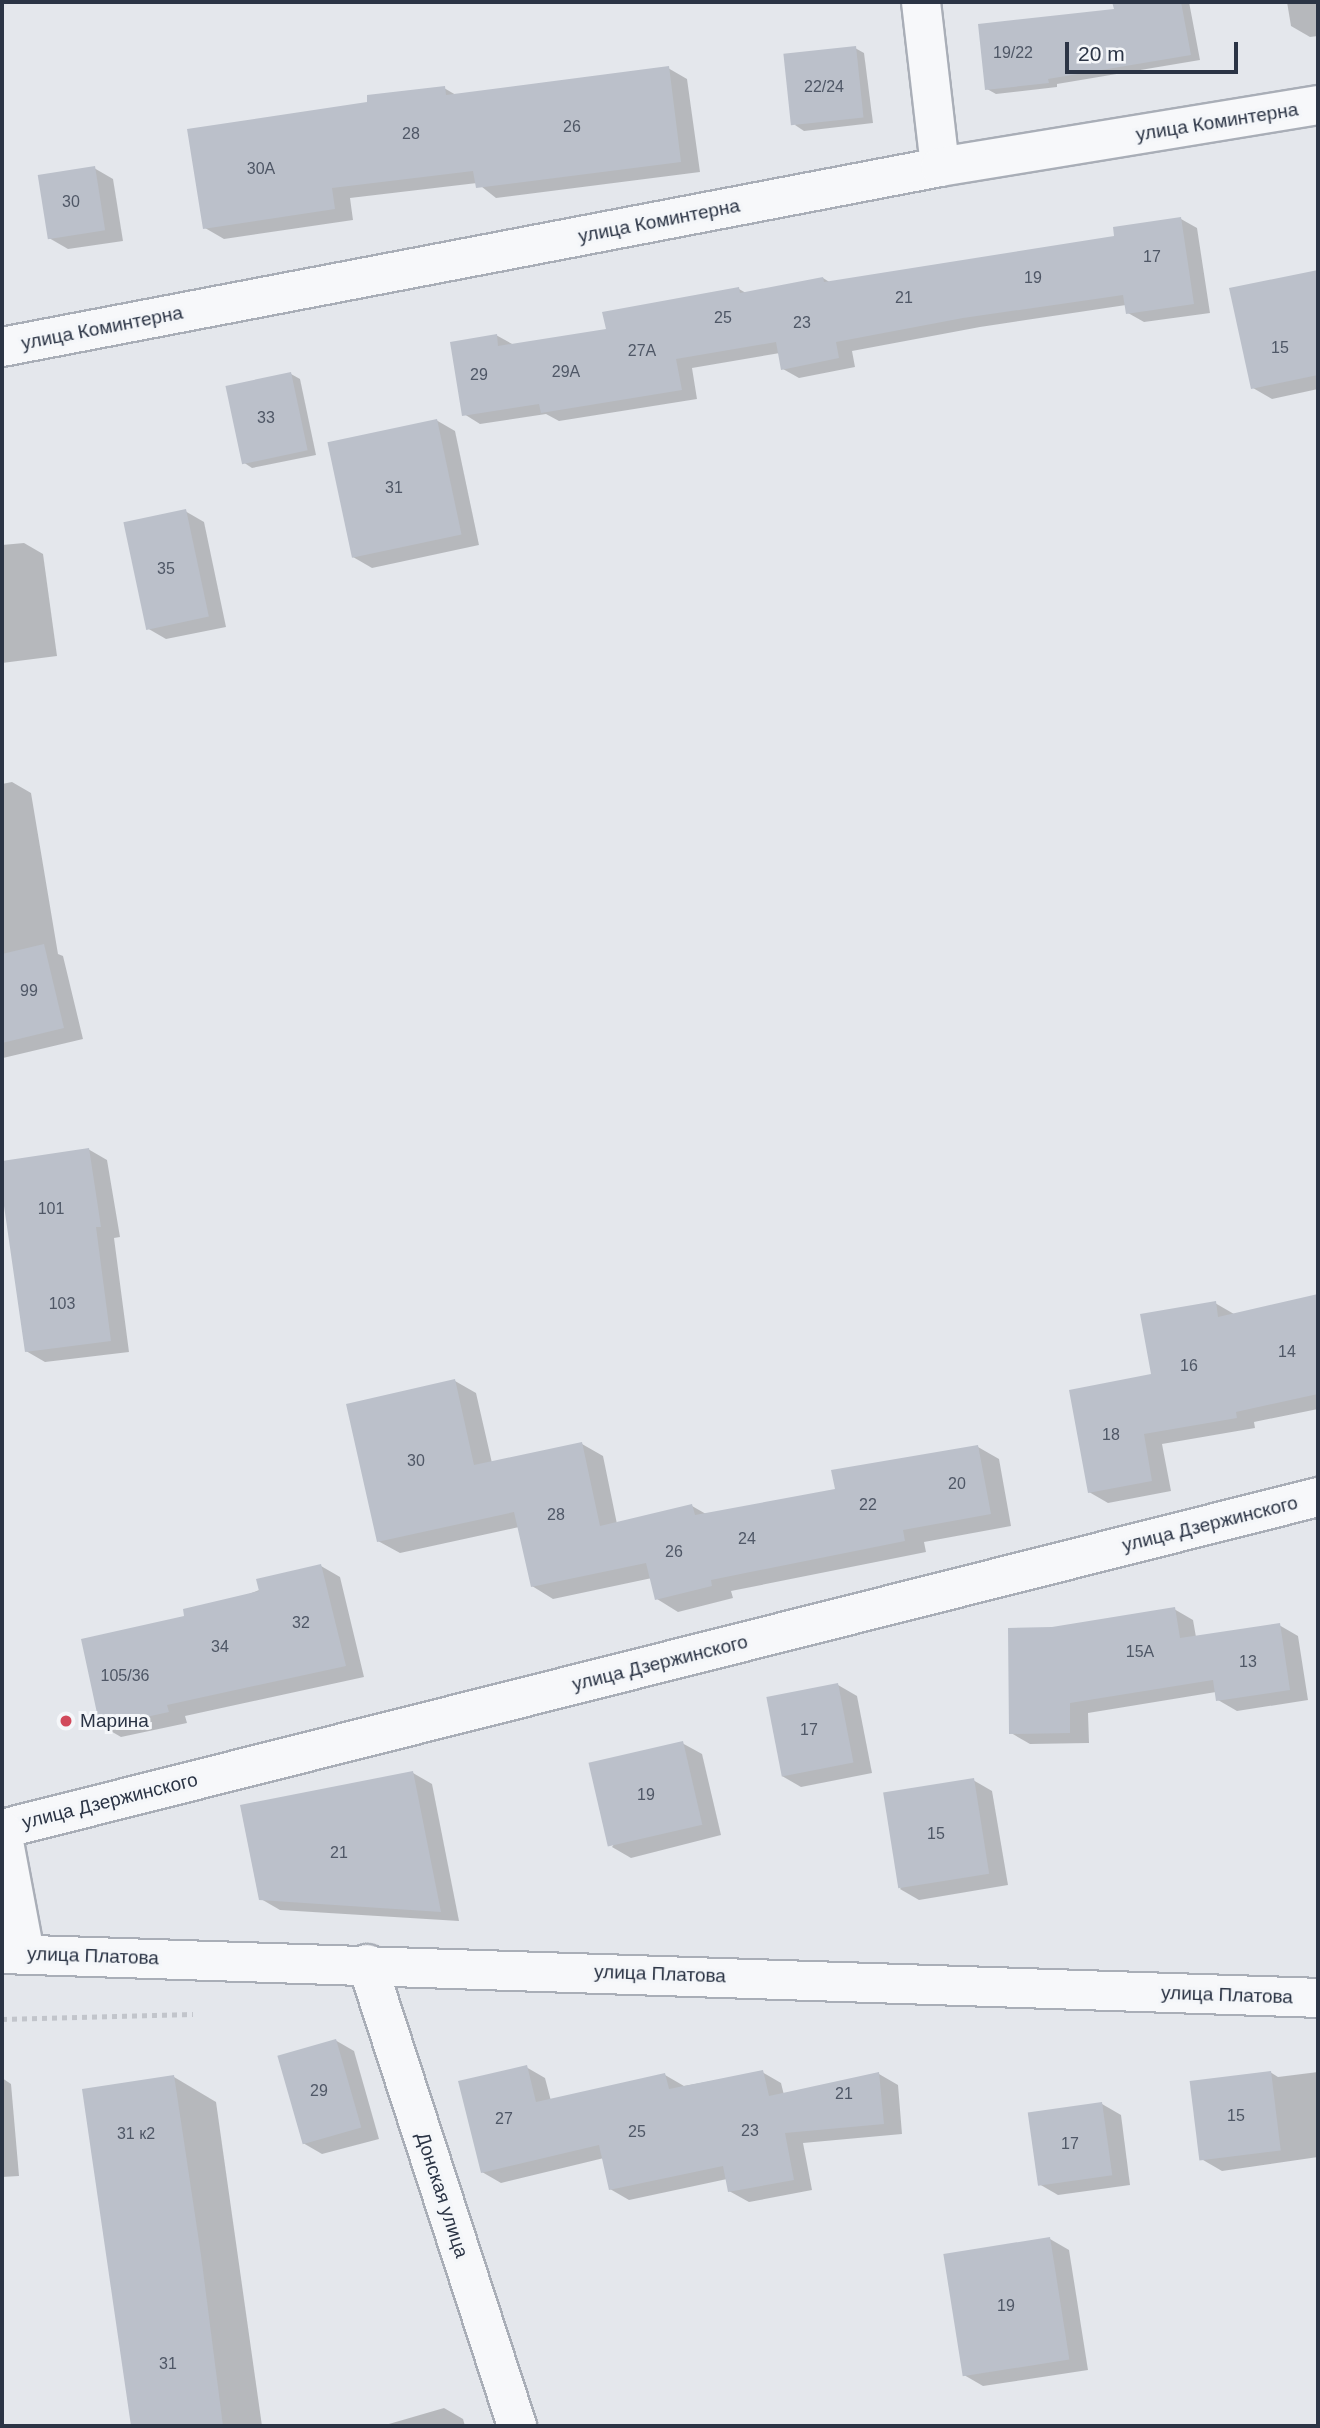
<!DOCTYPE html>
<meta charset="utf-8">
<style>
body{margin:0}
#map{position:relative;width:1320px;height:2428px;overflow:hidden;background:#e4e7ec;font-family:Arial,sans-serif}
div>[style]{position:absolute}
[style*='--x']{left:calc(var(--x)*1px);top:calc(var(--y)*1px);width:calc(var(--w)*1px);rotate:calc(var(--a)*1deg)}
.shadow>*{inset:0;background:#0003}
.building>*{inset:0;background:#bbc0ca;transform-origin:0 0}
.path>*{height:4.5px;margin-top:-2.25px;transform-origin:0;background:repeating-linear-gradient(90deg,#c2c5cb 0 5px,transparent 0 10px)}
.roads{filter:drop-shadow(2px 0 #a9aeb7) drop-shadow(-2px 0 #a9aeb7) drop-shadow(0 2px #a9aeb7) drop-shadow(0 -2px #a9aeb7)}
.minor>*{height:38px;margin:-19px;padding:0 19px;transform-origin:19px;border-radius:19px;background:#f7f8fa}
.tertiary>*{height:38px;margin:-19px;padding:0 19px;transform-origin:19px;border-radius:19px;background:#f7f8fa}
.dots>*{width:19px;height:19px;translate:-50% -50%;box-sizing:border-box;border:4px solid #f4f6f9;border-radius:50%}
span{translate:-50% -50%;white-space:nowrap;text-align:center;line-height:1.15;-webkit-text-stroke:6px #f4f6f9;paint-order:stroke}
.number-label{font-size:16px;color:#4f5766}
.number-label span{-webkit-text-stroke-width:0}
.street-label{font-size:19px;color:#2b3445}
.poi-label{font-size:19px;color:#2b3445}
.left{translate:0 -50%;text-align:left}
.frame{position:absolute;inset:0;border:4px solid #2b3445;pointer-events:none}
.scale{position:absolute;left:1065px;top:42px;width:173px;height:32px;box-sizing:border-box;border:4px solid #2b3445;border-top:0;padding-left:9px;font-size:21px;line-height:24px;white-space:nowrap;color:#2b3445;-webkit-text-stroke:5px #f4f6f9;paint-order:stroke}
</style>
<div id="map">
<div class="shadow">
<div style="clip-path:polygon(1114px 2px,1189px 2px,1200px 60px,1057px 84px,1057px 87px,996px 94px,987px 89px,1116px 10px)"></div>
<div style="clip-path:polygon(1287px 2px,1318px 2px,1318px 36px,1310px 37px,1291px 26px)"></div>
<div style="clip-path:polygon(855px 48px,864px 53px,873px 123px,804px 131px,795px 125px)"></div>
<div style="clip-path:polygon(668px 68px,687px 79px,700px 172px,496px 198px,477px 183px,350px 198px,353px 220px,224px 239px,205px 228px,369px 103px,444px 88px,456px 95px)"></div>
<div style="clip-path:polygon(94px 168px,113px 179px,123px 241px,68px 249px,49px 238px)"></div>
<div style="clip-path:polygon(1181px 219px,1197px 228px,1210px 313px,1144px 322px,1128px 313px,1126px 305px,980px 327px,852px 351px,855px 367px,799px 378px,783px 369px,780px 353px,692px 368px,697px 399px,559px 421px,546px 414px,480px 424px,464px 414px,496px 335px,514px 345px,608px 331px,739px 289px,746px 293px,823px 278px,831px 283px,1116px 238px)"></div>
<div style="clip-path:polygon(1307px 274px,1318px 280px,1318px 389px,1272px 399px,1253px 388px)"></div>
<div style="clip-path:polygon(291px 374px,300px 379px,316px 455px,252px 468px,243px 462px)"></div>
<div style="clip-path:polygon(436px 420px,455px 431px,479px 545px,372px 568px,353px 557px)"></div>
<div style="clip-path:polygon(185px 511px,204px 522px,226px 627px,166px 639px,147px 628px)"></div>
<div style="clip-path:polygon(24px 543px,43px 554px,57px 656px,2px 663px,2px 545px)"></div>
<div style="clip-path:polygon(12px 782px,31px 793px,58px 954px,63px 956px,83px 1039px,3px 1058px,2px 784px)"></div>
<div style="clip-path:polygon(88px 1149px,107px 1160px,120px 1237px,114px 1238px,129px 1352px,45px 1362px,26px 1351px,2px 1163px)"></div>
<div style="clip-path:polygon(1318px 1298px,1318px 1409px,1254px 1422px,1255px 1428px,1162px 1444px,1171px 1491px,1108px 1503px,1089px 1492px,1153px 1375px,1215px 1303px,1234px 1314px)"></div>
<div style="clip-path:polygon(455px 1381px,476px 1393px,492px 1463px,582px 1444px,603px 1456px,617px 1524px,692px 1506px,706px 1514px,837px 1490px,978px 1447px,999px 1459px,1011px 1526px,924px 1542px,926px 1552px,731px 1591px,733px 1598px,678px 1612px,657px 1599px,652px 1578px,553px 1599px,532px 1586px,519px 1527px,400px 1553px,378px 1541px)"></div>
<div style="clip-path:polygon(321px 1566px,340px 1577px,364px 1677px,185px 1716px,187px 1723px,121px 1737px,102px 1726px,187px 1618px)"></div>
<div style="clip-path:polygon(1174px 1609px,1193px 1620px,1196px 1637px,1279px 1625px,1298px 1636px,1308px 1700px,1237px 1711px,1218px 1700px,1216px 1692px,1088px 1713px,1089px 1743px,1030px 1744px,1011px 1733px,1052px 1629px)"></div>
<div style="clip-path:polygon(838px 1685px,857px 1696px,872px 1773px,801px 1787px,782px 1776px)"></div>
<div style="clip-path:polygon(682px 1743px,702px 1754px,721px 1835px,631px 1858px,612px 1847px)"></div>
<div style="clip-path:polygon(413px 1773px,432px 1784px,459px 1921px,280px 1910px,261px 1899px)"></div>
<div style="clip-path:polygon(973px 1780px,992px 1791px,1008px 1885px,919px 1900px,900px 1889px)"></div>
<div style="clip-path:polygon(335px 2040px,354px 2051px,379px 2139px,322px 2154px,303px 2143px)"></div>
<div style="clip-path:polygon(526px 2067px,545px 2078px,551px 2101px,665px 2075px,684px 2086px,762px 2072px,781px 2083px,784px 2095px,879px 2074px,898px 2085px,902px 2134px,803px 2143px,812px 2190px,749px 2202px,729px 2191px,727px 2179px,629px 2200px,610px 2189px,604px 2158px,501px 2183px,482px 2172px)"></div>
<div style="clip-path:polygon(1270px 2072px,1278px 2077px,1318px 2072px,1318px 2157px,1222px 2171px,1203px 2160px)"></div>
<div style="clip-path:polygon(174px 2077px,216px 2102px,262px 2426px,132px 2426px,84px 2090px)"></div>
<div style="clip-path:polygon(2px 2078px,11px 2084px,19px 2176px,2px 2177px)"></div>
<div style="clip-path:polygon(1102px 2104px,1121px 2115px,1130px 2185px,1058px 2195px,1039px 2184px)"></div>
<div style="clip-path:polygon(1050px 2239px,1069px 2250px,1088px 2370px,983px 2386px,964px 2375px)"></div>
<div style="clip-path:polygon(444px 2408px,463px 2419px,465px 2426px,382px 2426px)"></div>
</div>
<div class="building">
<div style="clip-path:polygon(1112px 2px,1181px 2px,1191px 55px,1048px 79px,1049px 83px,985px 90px,978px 24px,1114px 9px)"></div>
<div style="left:856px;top:46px;width:72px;height:73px;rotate:84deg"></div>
<div style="clip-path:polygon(669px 66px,681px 162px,476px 188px,473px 171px,332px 188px,335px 209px,203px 229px,187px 129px,367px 102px,367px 95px,445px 86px,446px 95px)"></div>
<div style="left:95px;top:166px;width:65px;height:58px;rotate:81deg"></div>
<div style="clip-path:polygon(1181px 217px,1194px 304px,1126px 314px,1123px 295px,963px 318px,836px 342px,839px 358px,781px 370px,776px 342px,676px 359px,682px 390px,541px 413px,539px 404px,462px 416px,450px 342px,497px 334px,498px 346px,606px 329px,602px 312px,739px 287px,740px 293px,823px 277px,824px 282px,1114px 236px,1113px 227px)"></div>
<div style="clip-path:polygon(1318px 270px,1318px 375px,1251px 389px,1229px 288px)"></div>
<div style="left:291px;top:372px;width:80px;height:67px;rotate:78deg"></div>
<div style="left:437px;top:419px;width:118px;height:112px;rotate:78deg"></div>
<div style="left:186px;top:509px;width:110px;height:64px;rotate:78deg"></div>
<div style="clip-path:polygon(44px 944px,64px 1028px,2px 1043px,2px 954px)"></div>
<div style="clip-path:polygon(89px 1148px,101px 1227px,96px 1227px,111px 1341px,25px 1352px,2px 1192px,2px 1161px)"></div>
<div style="clip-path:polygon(1318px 1294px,1318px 1394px,1236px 1412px,1237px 1418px,1144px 1434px,1152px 1481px,1088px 1493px,1069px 1390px,1151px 1374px,1140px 1314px,1216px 1301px,1218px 1317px)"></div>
<div style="clip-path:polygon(455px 1379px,474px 1465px,582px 1442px,600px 1526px,692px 1504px,695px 1515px,835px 1489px,831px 1470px,978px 1445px,991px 1514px,903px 1530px,905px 1541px,711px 1580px,712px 1586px,655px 1600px,646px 1563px,531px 1587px,514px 1512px,377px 1542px,346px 1404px)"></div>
<div style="clip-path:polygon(321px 1564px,346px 1666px,167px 1705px,169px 1712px,100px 1727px,81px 1639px,184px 1616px,183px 1609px,259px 1591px,256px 1579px)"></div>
<div style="clip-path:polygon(1175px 1607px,1180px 1638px,1280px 1623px,1290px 1690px,1216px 1701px,1213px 1680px,1070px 1703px,1070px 1733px,1009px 1734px,1008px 1628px,1052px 1627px)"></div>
<div style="left:838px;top:1683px;width:81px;height:73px;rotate:79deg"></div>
<div style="left:683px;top:1741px;width:86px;height:97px;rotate:77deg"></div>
<div style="clip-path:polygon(413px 1771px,441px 1912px,259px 1900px,240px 1805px)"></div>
<div style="left:974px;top:1778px;width:97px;height:92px;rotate:81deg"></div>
<div style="left:336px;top:2039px;width:92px;height:61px;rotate:74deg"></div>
<div style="clip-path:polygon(527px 2065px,536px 2102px,665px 2073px,669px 2089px,763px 2070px,769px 2096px,879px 2072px,884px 2124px,785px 2133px,794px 2180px,728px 2192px,723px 2166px,609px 2190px,599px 2145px,481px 2173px,458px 2081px)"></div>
<div style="left:1271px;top:2071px;width:80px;height:82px;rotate:83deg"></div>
<div style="clip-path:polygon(174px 2075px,201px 2255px,223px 2426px,131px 2426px,82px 2089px)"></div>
<div style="left:1102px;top:2102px;width:74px;height:75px;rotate:82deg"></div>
<div style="left:1050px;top:2237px;width:124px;height:108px;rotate:81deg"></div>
</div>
<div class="path">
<div style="--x:2;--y:2019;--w:191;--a:-1.5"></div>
</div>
<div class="roads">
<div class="minor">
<div style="--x:921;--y:2;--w:166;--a:83.4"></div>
<div style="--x:2;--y:1829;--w:1357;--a:-14.16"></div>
<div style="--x:367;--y:1964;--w:486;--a:72"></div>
</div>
<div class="tertiary">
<div style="--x:2;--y:347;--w:955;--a:-10.86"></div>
<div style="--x:940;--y:167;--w:383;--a:-9.3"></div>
<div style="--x:2;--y:1831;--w:125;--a:79.4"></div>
<div style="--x:2;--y:1954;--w:1317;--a:1.91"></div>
</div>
</div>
<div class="dots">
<div style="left:66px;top:1721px;background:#d1495b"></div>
</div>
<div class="number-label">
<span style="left:1013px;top:53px">19/22</span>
<span style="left:824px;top:87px">22/24</span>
<span style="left:572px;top:127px">26</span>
<span style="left:411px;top:134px">28</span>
<span style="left:261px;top:169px">30А</span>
<span style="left:71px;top:202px">30</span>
<span style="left:1152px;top:257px">17</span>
<span style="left:1033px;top:278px">19</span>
<span style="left:904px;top:298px">21</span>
<span style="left:723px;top:318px">25</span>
<span style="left:802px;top:323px">23</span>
<span style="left:1280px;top:348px">15</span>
<span style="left:642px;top:351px">27А</span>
<span style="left:566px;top:372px">29А</span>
<span style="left:479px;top:375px">29</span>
<span style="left:266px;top:418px">33</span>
<span style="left:394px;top:488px">31</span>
<span style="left:166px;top:569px">35</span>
<span style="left:29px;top:991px">99</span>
<span style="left:51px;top:1209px">101</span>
<span style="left:62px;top:1304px">103</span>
<span style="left:1287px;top:1352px">14</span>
<span style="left:1189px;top:1366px">16</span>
<span style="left:1111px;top:1435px">18</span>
<span style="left:416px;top:1461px">30</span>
<span style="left:957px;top:1484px">20</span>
<span style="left:868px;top:1505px">22</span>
<span style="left:556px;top:1515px">28</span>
<span style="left:747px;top:1539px">24</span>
<span style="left:674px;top:1552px">26</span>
<span style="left:301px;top:1623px">32</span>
<span style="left:220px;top:1647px">34</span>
<span style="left:1140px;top:1652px">15А</span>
<span style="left:1248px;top:1662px">13</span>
<span style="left:125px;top:1676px">105/36</span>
<span style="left:809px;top:1730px">17</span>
<span style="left:646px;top:1795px">19</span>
<span style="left:936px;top:1834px">15</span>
<span style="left:339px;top:1853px">21</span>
<span style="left:319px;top:2091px">29</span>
<span style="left:844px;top:2094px">21</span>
<span style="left:1236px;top:2116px">15</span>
<span style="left:504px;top:2119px">27</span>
<span style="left:750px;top:2131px">23</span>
<span style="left:637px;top:2132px">25</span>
<span style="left:136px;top:2134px">31 к2</span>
<span style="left:1070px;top:2144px">17</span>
<span style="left:1006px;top:2306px">19</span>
<span style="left:168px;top:2364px">31</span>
</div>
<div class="street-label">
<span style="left:1217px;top:122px;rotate:-9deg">улица Коминтерна</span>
<span style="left:659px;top:221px;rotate:-11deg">улица Коминтерна</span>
<span style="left:102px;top:328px;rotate:-11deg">улица Коминтерна</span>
<span style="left:1210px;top:1524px;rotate:-14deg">улица Дзержинского</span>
<span style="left:660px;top:1663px;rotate:-14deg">улица Дзержинского</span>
<span style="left:110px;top:1801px;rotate:-14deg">улица Дзержинского</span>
<span style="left:93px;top:1956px;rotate:2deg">улица Платова</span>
<span style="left:660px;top:1974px;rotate:2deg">улица Платова</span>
<span style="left:1227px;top:1995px;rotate:2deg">улица Платова</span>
<span style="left:442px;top:2195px;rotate:72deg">Донская улица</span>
</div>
<div class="poi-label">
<span class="left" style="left:80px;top:1721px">Марина</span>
</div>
<div class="frame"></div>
<div class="scale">20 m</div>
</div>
